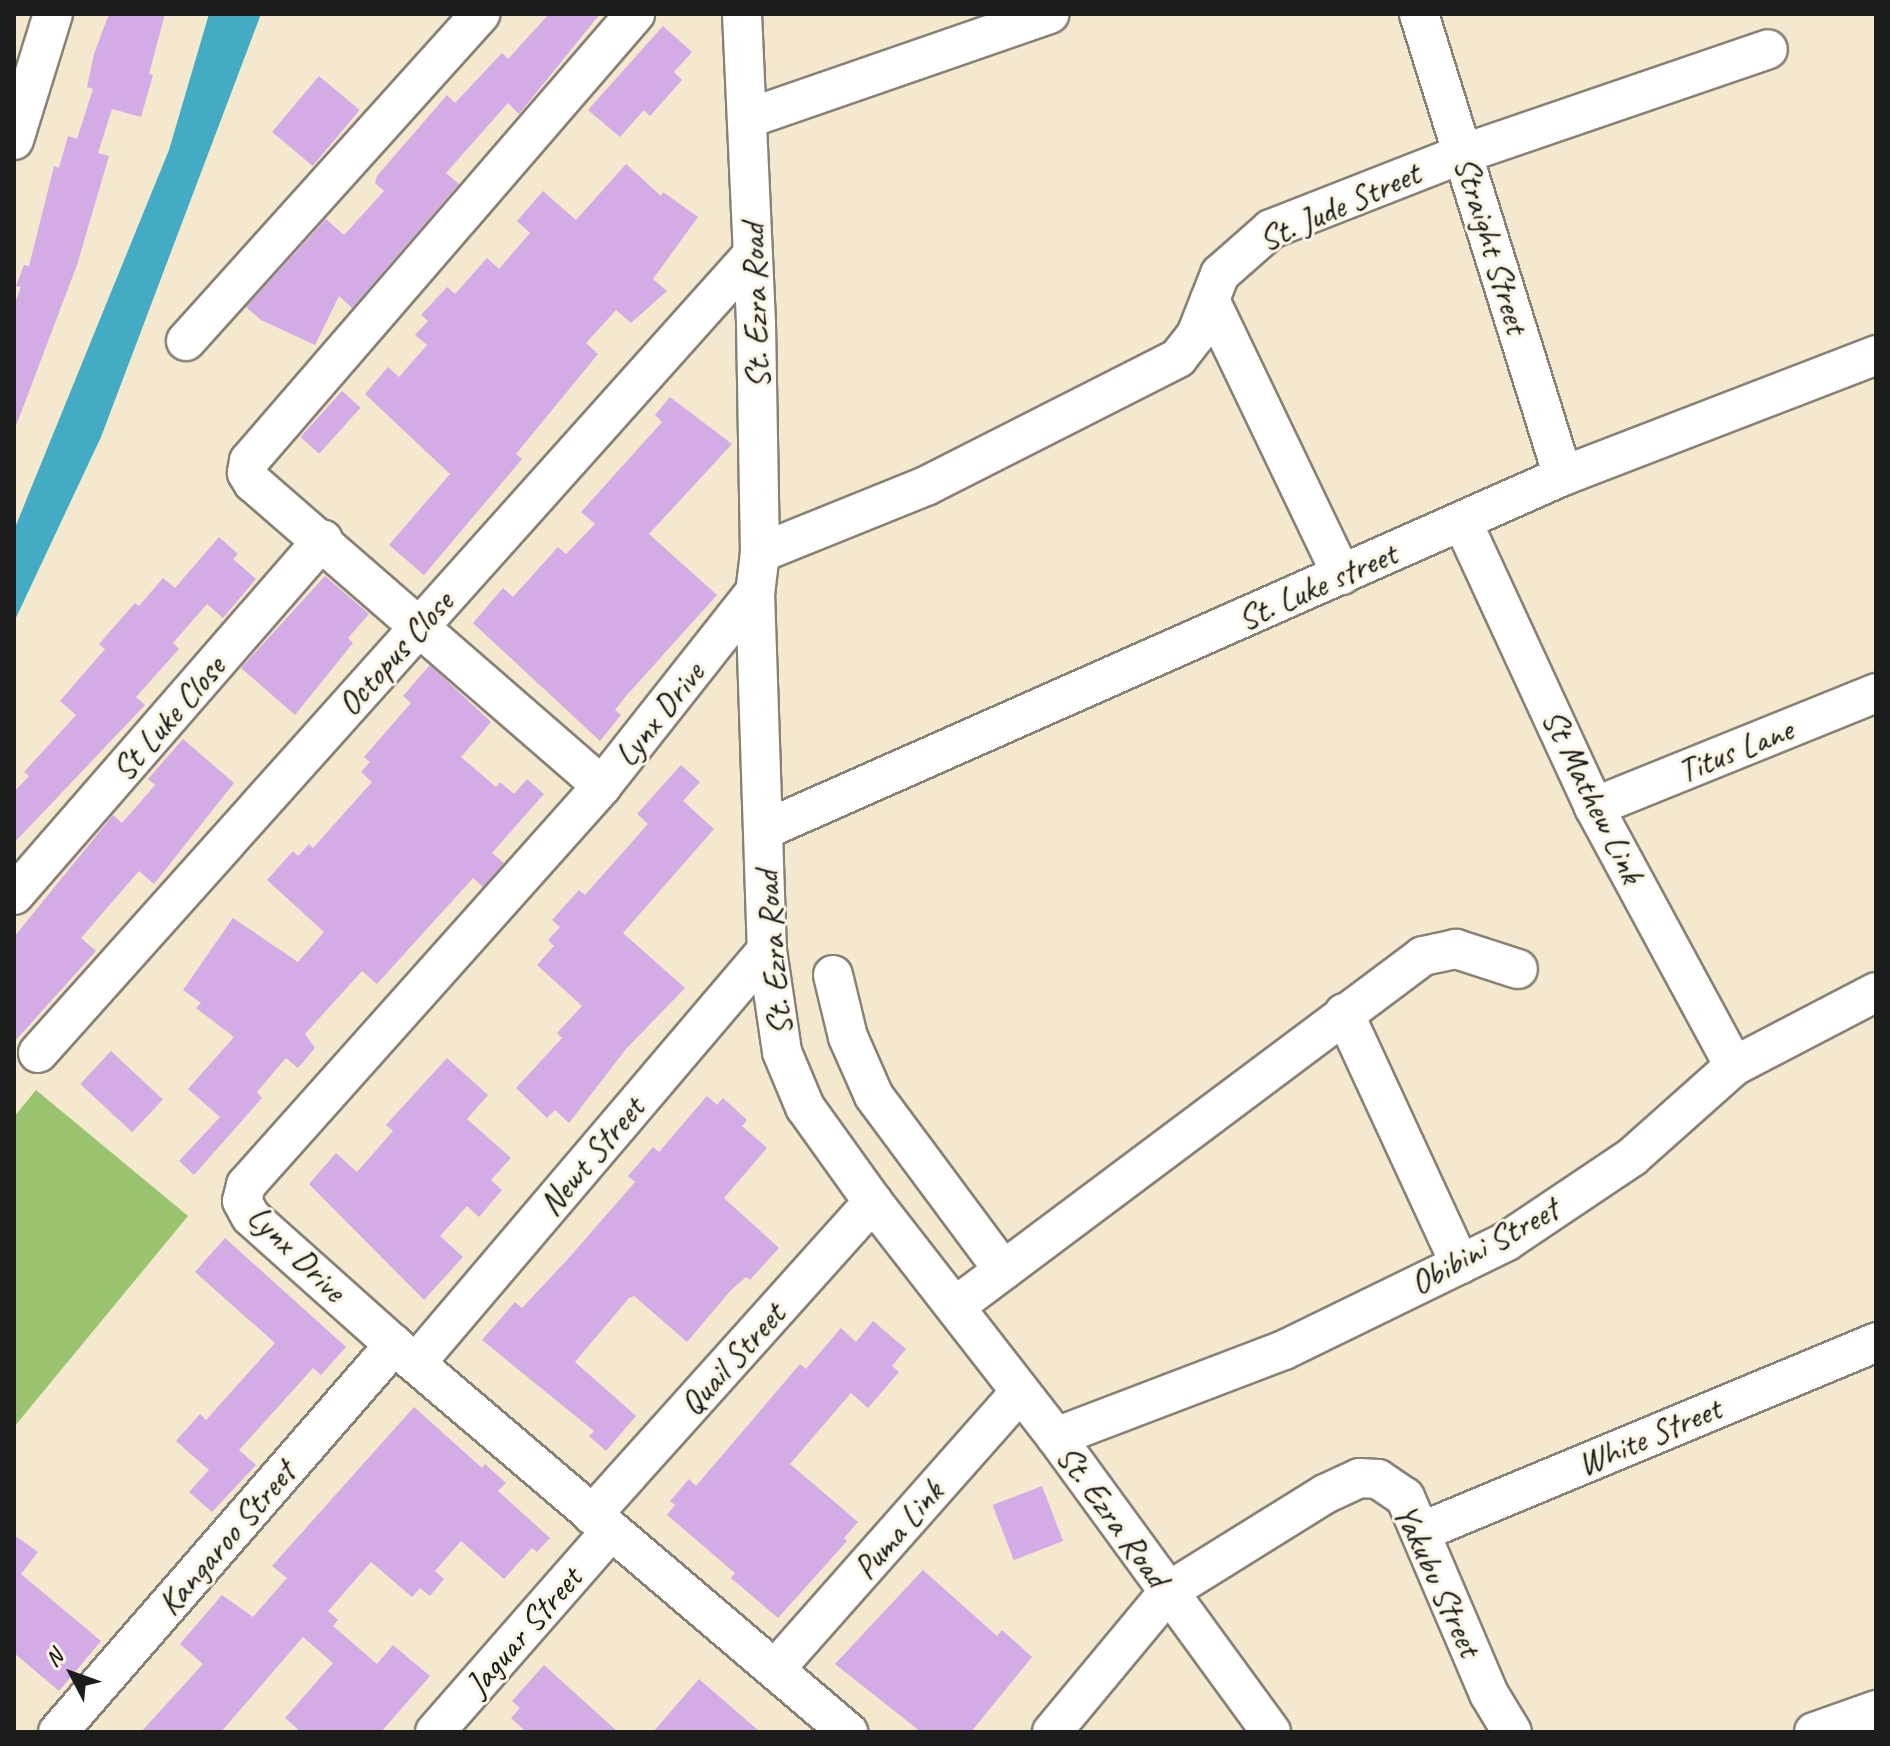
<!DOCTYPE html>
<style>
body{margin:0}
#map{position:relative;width:1890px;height:1746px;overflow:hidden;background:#f4e8cf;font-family:Caveat,sans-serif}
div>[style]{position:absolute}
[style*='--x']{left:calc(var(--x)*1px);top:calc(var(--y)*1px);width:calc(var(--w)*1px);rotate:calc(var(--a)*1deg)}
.green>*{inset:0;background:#99c36f}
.water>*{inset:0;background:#43abc3}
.building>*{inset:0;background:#d4ace5;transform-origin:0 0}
.roads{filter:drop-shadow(2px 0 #888276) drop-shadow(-2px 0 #888276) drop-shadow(0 2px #888276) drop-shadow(0 -2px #888276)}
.minor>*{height:38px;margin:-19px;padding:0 19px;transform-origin:19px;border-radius:19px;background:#fff}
span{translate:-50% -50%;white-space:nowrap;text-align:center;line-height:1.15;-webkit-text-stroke:6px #fcf5e5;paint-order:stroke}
.street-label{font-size:34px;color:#1c1c1c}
.frame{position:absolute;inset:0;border:16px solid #1c1c1c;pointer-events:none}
.north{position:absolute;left:32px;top:1634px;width:80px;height:80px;-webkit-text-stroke:6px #fcf5e5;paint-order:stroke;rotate:311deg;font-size:22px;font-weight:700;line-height:32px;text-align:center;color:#1c1c1c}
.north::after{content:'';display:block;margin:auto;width:28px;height:36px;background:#1c1c1c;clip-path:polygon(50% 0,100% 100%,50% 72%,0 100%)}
</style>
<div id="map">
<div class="green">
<div style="clip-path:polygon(36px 1090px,188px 1216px,14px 1427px,14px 1117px)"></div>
</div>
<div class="water">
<div style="clip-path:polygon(209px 14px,261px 14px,101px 437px,14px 622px,14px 530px,169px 150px)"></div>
</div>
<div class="building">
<div style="clip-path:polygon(109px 14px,165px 14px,149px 74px,153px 75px,141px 117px,112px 109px,98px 153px,109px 156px,77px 265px,14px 431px,14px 306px,21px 287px,16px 286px,24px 265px,29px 266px,54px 166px,59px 168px,68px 136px,77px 139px,93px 89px,87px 87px,94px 54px)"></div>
<div style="clip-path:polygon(549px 14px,600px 14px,519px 114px,508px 103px,446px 173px,459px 184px,352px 308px,339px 296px,315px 345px,261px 320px,246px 307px,326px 219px,344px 235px,384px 191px,375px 183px,377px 176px,447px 95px,455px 103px,502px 53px,508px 59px)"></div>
<div style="clip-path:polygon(663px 26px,692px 52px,674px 72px,682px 80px,650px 116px,644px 110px,620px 137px,588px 110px)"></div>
<div style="left:319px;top:76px;width:53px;height:73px;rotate:40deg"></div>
<div style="clip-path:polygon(626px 164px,661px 196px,663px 192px,698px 217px,653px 279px,667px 291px,631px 323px,616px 310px,586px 343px,598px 354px,516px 454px,522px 459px,424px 575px,389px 545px,450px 474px,365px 394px,388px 367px,399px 377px,427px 345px,415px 335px,428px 321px,421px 315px,447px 287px,455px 294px,487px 258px,499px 269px,530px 233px,517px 221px,543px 191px,576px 220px)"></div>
<div style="left:342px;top:391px;width:25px;height:62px;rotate:42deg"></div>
<div style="clip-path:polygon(670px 397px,732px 444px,649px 534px,717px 595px,626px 696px,615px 710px,621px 715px,600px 741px,473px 623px,503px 588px,513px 597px,558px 547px,566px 554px,595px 524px,581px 512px,662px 422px,655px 415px)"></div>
<div style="clip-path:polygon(219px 537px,238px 554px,233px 559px,256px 579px,223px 618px,207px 604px,173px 643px,179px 649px,136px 697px,145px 705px,14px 843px,14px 792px,29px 776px,24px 772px,76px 715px,60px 701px,105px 649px,99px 644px,135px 603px,139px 606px,163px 578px,175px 588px)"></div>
<div style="clip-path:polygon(325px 576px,369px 614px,348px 638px,353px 643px,295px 715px,241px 668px)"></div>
<div style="clip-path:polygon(430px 665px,491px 722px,461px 757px,496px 787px,500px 782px,514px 794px,527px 779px,544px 794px,492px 853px,504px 863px,483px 887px,473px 878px,377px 984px,362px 971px,305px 1034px,315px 1048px,298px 1068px,286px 1058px,257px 1092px,262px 1098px,194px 1175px,179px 1161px,220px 1117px,188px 1089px,234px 1037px,196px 1008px,201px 1003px,183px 990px,233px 918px,298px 962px,324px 932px,267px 880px,293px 851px,298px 856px,309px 844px,313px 848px,372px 782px,361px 772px,370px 762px,364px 757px,411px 703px,403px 696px)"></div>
<div style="clip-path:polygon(183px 739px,234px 783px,154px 884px,139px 871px,81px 938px,96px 951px,14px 1042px,14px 937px,113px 815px,122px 823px,155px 785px,148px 779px)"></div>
<div style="clip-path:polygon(681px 765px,700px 782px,683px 801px,714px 829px,623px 933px,685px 988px,626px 1049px,569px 1123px,555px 1110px,547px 1118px,516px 1088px,562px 1038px,557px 1033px,582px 1006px,537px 965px,554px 946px,548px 940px,560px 927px,552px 920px,579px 890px,585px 895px,648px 824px,637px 814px)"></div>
<div style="left:111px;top:1051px;width:71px;height:45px;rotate:43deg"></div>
<div style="clip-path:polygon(447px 1058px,488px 1095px,467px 1119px,511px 1158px,491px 1180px,502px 1190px,479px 1217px,467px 1206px,440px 1236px,463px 1257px,424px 1300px,309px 1184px,336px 1153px,357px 1172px,393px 1131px,386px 1125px)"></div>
<div style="clip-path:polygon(707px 1096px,717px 1105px,723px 1098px,747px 1120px,742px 1126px,767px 1148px,724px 1198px,779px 1248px,750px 1280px,746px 1277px,731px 1290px,687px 1342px,634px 1296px,629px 1298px,575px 1362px,636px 1416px,606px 1451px,589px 1436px,594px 1431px,482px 1340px,515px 1302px,522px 1308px,567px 1260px,635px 1182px,628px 1176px,653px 1147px,659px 1152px)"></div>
<div style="clip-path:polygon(225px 1238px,346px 1347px,321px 1375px,313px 1368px,239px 1450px,256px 1465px,212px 1512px,189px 1492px,209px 1470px,176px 1441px,200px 1414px,206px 1420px,275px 1343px,195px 1272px)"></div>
<div style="clip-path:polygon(873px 1321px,906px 1349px,892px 1366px,899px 1372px,868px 1408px,851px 1393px,790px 1464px,858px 1522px,844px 1538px,847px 1541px,778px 1618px,731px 1578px,735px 1573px,667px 1515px,675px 1505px,670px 1501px,689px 1479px,696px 1486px,800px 1364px,806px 1369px,841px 1328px,856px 1342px)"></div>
<div style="clip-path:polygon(414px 1407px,482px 1468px,485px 1464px,506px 1483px,498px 1491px,550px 1538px,537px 1552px,532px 1548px,504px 1579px,461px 1541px,435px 1571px,444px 1579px,430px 1596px,420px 1588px,412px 1597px,371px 1562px,328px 1611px,338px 1620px,333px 1626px,377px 1664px,393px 1645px,430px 1676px,381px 1732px,301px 1732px,285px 1718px,333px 1663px,303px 1637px,221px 1732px,141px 1732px,203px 1664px,180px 1644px,222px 1595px,253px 1617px,287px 1578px,272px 1566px)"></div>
<div style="left:1042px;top:1486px;width:59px;height:53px;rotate:69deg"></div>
<div style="clip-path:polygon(14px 1535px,38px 1552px,21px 1574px,101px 1641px,59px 1691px,14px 1653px)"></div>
<div style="clip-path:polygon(923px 1570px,997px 1636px,1002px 1630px,1032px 1657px,971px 1732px,921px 1732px,835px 1664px)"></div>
<div style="clip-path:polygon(544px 1665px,618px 1732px,526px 1732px,511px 1718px,520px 1708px,512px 1701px)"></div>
<div style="clip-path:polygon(699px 1679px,760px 1732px,653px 1732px)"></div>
</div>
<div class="roads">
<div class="minor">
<div style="--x:742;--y:14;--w:310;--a:87.4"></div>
<div style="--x:756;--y:324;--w:229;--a:89"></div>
<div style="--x:760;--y:553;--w:39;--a:97"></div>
<div style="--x:755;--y:592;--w:358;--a:88.1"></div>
<div style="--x:767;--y:950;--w:103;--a:81.6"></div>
<div style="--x:782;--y:1052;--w:60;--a:67.3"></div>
<div style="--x:805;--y:1107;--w:117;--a:54.4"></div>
<div style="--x:873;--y:1202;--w:298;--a:52.1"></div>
<div style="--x:1056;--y:1437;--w:365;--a:53.9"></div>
<div style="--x:1419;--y:14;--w:484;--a:72.7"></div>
<div style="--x:749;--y:118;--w:318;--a:-19.1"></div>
<div style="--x:14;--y:140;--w:132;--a:-72.8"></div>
<div style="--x:1210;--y:300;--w:305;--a:64.4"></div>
<div style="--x:186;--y:341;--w:440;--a:-48"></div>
<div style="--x:1462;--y:521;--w:315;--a:65.2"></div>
<div style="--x:1594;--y:807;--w:294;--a:61.6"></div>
<div style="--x:760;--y:553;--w:179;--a:-22"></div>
<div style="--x:926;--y:486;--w:283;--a:-26.9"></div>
<div style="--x:1178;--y:358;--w:29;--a:-52"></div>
<div style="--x:1196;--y:335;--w:66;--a:-68.5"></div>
<div style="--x:1220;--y:274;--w:68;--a:-41.4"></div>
<div style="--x:1271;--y:229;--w:208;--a:-21.4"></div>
<div style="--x:1465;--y:153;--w:320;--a:-18.9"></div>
<div style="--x:755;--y:592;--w:247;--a:128.3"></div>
<div style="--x:602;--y:786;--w:535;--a:131.74"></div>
<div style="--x:246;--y:1185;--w:16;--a:104"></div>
<div style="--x:242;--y:1201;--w:18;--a:61"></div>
<div style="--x:251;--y:1217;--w:192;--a:41.8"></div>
<div style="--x:394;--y:1345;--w:597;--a:40.45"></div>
<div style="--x:602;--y:786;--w:462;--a:-139"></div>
<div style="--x:253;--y:483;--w:12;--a:-121"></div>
<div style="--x:247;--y:473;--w:12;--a:-81"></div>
<div style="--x:249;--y:461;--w:591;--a:-49.19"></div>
<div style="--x:1594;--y:807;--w:304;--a:-22"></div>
<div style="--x:764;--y:830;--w:874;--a:-23.9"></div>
<div style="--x:1563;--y:476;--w:336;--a:-21.1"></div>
<div style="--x:14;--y:895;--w:471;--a:-49"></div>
<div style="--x:833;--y:975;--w:64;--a:76.4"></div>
<div style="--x:848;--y:1037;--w:64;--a:66.2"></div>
<div style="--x:874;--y:1096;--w:217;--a:53.4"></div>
<div style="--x:1344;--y:1013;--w:277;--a:65.2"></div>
<div style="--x:38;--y:1053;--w:1072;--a:-48.18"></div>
<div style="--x:957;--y:1305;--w:582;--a:-36.83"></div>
<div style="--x:1423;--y:956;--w:34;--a:-12"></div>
<div style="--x:1456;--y:949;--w:65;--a:17.9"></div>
<div style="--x:416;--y:1363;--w:542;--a:-49.64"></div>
<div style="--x:1056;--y:1437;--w:244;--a:-20.9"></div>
<div style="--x:1284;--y:1350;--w:248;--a:-26"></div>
<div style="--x:1507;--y:1241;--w:151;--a:-33.9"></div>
<div style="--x:1632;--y:1157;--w:137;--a:-41.7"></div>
<div style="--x:1734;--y:1066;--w:160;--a:-27.5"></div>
<div style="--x:592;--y:1515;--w:421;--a:-48.1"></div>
<div style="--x:1423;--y:1531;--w:491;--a:-22.6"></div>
<div style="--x:776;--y:1668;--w:367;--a:-48.5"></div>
<div style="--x:58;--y:1732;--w:513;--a:-49.03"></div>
<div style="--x:435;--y:1732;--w:267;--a:-48.8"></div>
<div style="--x:1052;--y:1732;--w:183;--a:-50.3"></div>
<div style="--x:1169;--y:1591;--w:184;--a:-31.9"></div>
<div style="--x:1325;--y:1494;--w:38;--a:-25"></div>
<div style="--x:1360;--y:1478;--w:18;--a:3"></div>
<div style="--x:1378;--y:1479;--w:32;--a:34"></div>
<div style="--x:1405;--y:1497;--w:214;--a:66.9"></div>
<div style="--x:1489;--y:1694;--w:44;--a:58.8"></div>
<div style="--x:1814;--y:1732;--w:66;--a:-19.5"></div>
</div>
</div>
<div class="street-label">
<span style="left:1339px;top:206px;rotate:-24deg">St. Jude Street</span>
<span style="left:1492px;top:245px;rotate:73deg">Straight Street</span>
<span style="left:755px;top:306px;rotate:-92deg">St. Ezra Road</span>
<span style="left:1317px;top:586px;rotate:-24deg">St. Luke street</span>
<span style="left:395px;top:653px;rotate:-48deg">Octopus Close</span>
<span style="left:659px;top:714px;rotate:-52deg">Lynx Drive</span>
<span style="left:168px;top:718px;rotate:-49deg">St Luke Close</span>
<span style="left:1735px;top:750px;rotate:-22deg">Titus Lane</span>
<span style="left:1593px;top:796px;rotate:64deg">St Mathew Link</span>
<span style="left:773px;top:953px;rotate:-95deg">St. Ezra Road</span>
<span style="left:591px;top:1156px;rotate:-50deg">Newt Street</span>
<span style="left:1484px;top:1246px;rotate:-29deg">Obibini Street</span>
<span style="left:297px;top:1253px;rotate:44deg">Lynx Drive</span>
<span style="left:732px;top:1359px;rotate:-48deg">Quail Street</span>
<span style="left:1649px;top:1436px;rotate:-23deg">White Street</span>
<span style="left:1113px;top:1516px;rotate:54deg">St. Ezra Road</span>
<span style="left:898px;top:1530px;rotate:-49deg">Puma Link</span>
<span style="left:226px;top:1538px;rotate:-49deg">Kangaroo Street</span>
<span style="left:1438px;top:1580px;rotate:65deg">Yakubu Street</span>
<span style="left:523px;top:1631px;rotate:-49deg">Jaguar Street</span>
</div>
<div class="frame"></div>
<div class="north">N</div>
</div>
